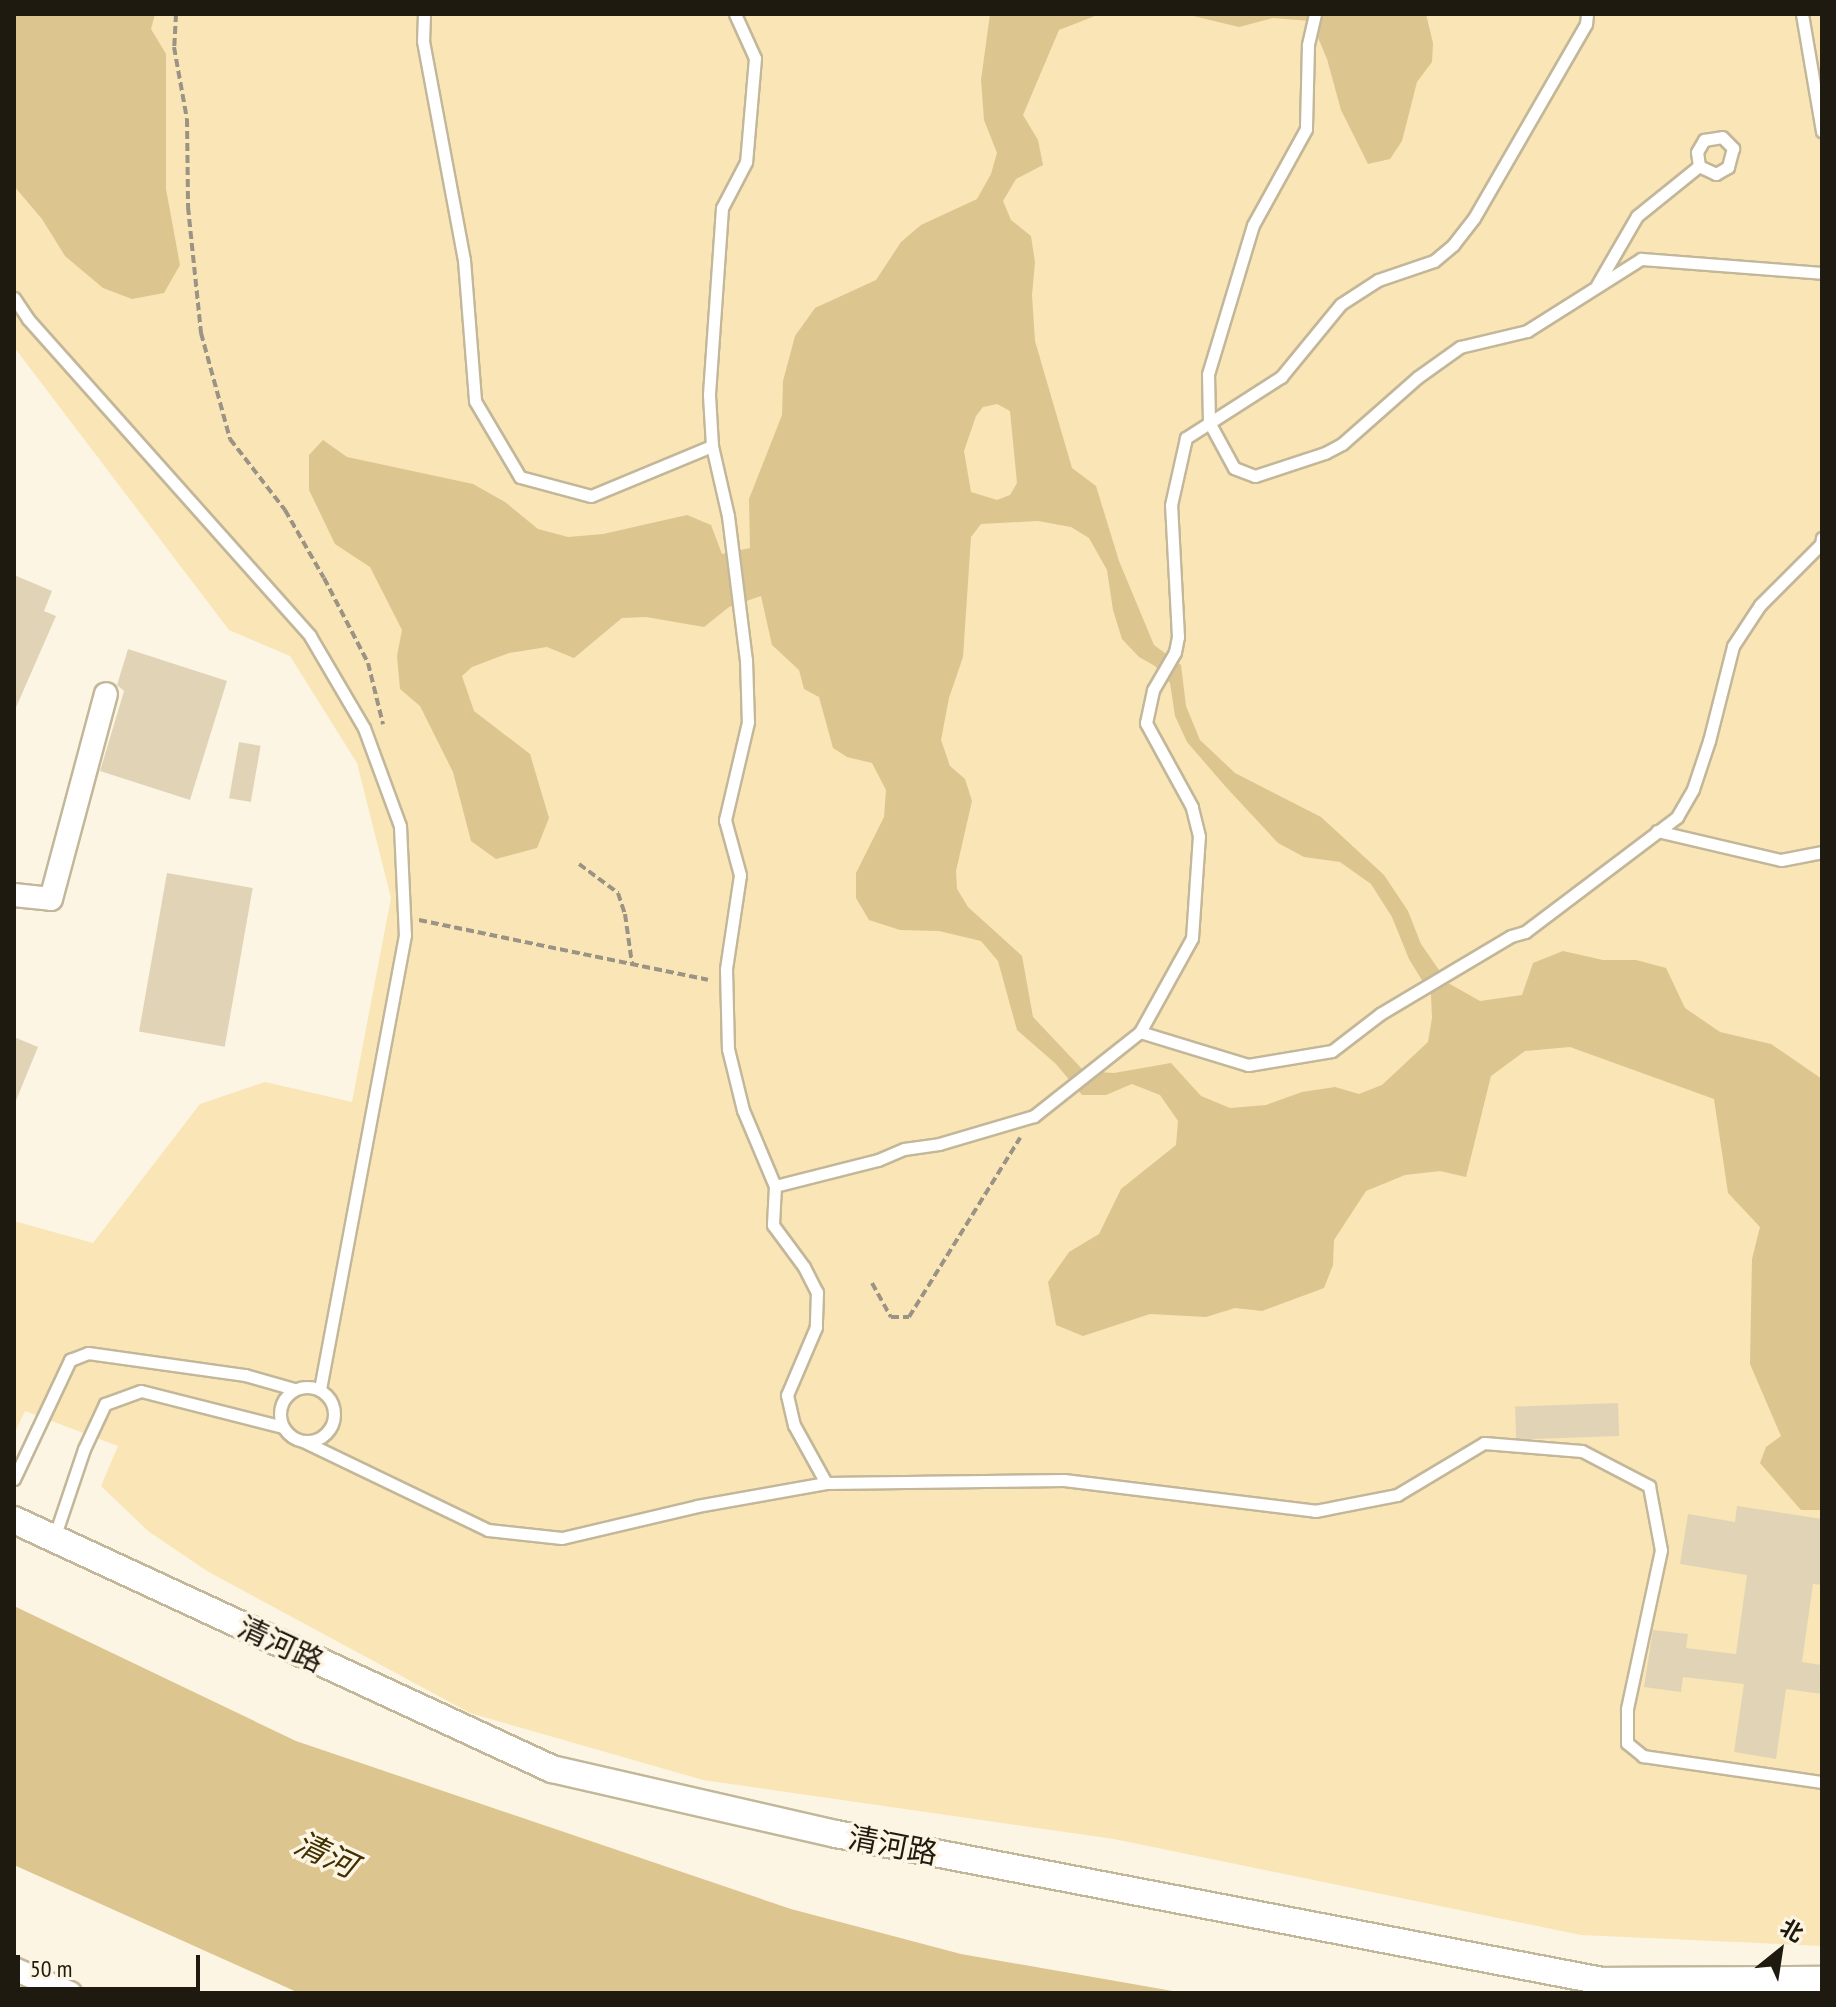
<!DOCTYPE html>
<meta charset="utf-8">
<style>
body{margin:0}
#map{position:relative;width:1836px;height:2007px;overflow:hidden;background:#fdf5e3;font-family:"PT Sans Narrow","Noto Sans SC",sans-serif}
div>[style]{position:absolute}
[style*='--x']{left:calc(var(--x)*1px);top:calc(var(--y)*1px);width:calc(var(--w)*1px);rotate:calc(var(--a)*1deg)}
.green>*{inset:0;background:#f9e5b5}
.water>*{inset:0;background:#ddc590}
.building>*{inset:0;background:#e1d4b6;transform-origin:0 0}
.path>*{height:4px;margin-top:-2px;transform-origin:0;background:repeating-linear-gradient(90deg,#9b9485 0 8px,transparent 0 12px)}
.roads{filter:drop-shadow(2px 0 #c3b799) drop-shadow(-2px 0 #c3b799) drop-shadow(0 2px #c3b799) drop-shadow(0 -2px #c3b799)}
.service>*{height:11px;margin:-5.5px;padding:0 5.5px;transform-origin:5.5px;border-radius:5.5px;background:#fff}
.service>.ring{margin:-5.5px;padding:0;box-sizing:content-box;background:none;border:11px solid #fff;border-radius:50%}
.minor>*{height:22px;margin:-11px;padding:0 11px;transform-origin:11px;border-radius:11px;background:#fff}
.tertiary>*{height:26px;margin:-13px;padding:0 13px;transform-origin:13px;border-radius:13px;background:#fff}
span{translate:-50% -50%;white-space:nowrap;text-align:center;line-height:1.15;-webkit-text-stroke:7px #fdf5e3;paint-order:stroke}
.street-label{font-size:30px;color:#1f1a0f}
.water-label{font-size:32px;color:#403002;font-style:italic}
.frame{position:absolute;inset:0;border:16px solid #1f1a0f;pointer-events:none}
.north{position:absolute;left:1740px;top:1911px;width:80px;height:80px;-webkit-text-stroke:6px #fdf5e3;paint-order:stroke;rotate:30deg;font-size:22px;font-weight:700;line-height:32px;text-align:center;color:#1f1a0f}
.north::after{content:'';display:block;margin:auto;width:28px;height:36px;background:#1f1a0f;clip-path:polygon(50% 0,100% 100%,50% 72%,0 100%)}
.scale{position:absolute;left:16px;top:1955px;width:184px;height:36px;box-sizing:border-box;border:4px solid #1f1a0f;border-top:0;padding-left:10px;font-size:24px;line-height:28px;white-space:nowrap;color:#1f1a0f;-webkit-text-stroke:6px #fdf5e3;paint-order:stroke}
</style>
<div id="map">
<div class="green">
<div style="clip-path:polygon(14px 14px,1822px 14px,1822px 1946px,1581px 1935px,1114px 1839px,703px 1780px,470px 1713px,207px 1571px,148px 1531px,101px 1486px,118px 1446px,25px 1411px,14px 1434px,14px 1221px,93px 1243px,200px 1104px,265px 1082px,352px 1102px,391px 898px,357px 763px,290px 656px,229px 630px,14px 347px)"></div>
</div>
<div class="water">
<div style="clip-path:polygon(14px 14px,155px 14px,151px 29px,166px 54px,166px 189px,180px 265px,164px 293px,132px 299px,103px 288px,65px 256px,42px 219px,14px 186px)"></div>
<div style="clip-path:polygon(evenodd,990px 14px,1100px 14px,1059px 30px,1023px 115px,1038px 140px,1043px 165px,1016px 179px,1003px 201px,1011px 220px,1031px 236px,1035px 262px,1032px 295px,1035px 341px,1072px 468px,1096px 486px,1119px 561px,1154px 645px,1181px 665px,1186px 706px,1200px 740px,1235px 773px,1321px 817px,1384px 875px,1408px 911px,1421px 944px,1448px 983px,1480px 1001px,1522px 995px,1533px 963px,1563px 951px,1603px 960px,1636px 960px,1666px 968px,1685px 1008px,1720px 1032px,1771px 1044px,1822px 1079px,1822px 1510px,1801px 1510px,1760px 1463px,1766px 1447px,1781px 1436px,1750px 1364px,1752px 1259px,1760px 1227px,1728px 1193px,1714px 1099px,1570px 1047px,1525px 1051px,1491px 1076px,1466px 1177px,1440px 1171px,1405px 1175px,1366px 1191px,1334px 1240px,1333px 1265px,1324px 1288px,1262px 1311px,1235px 1308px,1206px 1317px,1150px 1314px,1083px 1336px,1056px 1325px,1048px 1282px,1069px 1252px,1099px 1234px,1121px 1189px,1176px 1145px,1178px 1121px,1160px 1095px,1132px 1084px,1106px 1095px,1082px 1095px,1056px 1064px,1017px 1030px,998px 961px,981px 941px,939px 931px,900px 930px,869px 920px,856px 898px,856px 873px,884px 817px,886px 790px,872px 763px,847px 757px,833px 748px,819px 697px,804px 689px,799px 670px,772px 645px,761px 596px,729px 607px,704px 627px,646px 617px,622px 618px,574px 658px,547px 647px,509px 653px,472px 667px,462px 676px,474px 711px,530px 754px,549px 818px,537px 848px,496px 859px,471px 841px,453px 772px,420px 706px,400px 689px,397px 656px,402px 630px,370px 567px,335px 544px,309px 490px,309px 455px,323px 440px,347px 457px,473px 484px,505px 502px,538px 529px,568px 537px,603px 534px,687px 515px,711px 525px,722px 554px,750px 548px,749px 499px,782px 415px,783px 381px,795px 336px,815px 308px,876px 280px,901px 242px,921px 225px,977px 199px,991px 174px,997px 153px,984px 120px,981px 80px,990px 14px,997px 404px,1010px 411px,1017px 483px,1010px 495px,997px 500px,971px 492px,964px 451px,976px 416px,983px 407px,997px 404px,990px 14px,1038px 521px,1071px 527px,1089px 538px,1107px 570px,1113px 610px,1122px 639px,1139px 657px,1155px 666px,1170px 683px,1175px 716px,1187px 742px,1225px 786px,1278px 843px,1304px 857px,1340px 862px,1371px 884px,1392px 917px,1409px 959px,1431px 995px,1432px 1018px,1428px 1042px,1382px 1085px,1359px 1094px,1335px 1087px,1302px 1092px,1266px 1105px,1230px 1108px,1201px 1096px,1171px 1063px,1114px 1073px,1084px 1071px,1033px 1017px,1022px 956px,968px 907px,957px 889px,956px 871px,972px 801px,965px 779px,950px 766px,941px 740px,949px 698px,963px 657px,971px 537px,981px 524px,1038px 521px)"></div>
<div style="clip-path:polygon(1185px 14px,1426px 14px,1433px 43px,1432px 62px,1417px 82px,1402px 141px,1390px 159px,1368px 164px,1341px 110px,1327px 59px,1311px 21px,1273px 18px,1239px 27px)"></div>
<div style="clip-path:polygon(14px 1606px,296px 1741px,791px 1909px,961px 1954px,1184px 1993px,299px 1993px,14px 1865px)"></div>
</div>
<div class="building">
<div style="clip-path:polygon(14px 575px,52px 591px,44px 611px,56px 616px,14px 712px)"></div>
<div style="clip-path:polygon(128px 649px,227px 681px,190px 800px,100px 771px,124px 691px,117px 685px)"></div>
<div style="left:239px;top:742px;width:22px;height:57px;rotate:10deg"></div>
<div style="left:167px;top:873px;width:87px;height:161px;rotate:10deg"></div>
<div style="clip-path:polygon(14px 1037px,38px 1047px,15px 1103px,14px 1103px)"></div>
<div style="left:1618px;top:1403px;width:33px;height:103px;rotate:88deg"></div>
<div style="clip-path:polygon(1737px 1506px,1822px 1519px,1822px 1585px,1813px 1584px,1802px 1662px,1822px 1665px,1822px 1694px,1786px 1689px,1776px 1759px,1734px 1752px,1744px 1684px,1683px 1677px,1681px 1692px,1644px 1687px,1653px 1630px,1688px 1634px,1686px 1648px,1736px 1654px,1747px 1575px,1680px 1564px,1688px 1514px,1735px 1522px)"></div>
</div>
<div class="path">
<div style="--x:176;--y:14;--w:33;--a:93"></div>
<div style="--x:174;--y:47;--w:73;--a:79.8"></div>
<div style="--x:187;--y:119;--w:88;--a:89.3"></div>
<div style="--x:188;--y:207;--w:127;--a:84.1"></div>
<div style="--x:201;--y:333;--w:110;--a:74.7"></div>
<div style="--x:230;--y:439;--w:90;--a:52.2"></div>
<div style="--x:285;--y:510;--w:78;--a:60.2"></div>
<div style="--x:324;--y:578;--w:96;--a:62.6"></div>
<div style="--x:368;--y:663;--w:63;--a:76.2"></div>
<div style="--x:579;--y:864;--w:49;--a:36.6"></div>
<div style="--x:618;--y:893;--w:22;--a:72"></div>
<div style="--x:625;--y:914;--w:50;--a:82"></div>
<div style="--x:419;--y:920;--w:295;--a:11.7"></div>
<div style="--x:872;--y:1283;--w:39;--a:61"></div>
<div style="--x:891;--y:1317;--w:18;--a:0"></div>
<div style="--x:909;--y:1317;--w:211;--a:-58.2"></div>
</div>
<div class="roads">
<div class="service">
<div style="--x:424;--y:14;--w:27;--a:92"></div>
<div style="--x:423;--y:41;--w:223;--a:79.4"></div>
<div style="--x:464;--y:260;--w:141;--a:85.5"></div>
<div style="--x:475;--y:401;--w:88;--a:59.4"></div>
<div style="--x:520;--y:477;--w:73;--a:15"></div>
<div style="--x:591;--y:496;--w:131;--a:-22.5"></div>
<div style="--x:735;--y:14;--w:48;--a:65.6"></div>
<div style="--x:755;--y:58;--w:104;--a:94.9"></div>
<div style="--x:746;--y:162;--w:52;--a:117.6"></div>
<div style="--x:722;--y:208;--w:187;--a:94"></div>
<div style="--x:709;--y:395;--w:51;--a:86.6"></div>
<div style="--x:712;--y:446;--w:72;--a:77.1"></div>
<div style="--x:728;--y:516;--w:145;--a:82.9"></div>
<div style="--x:746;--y:660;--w:62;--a:88.2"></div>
<div style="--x:748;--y:722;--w:101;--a:103.2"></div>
<div style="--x:725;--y:820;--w:57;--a:74.7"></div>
<div style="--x:740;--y:875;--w:95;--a:98.5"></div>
<div style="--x:726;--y:969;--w:80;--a:88.6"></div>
<div style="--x:728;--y:1049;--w:63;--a:76.2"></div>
<div style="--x:743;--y:1110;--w:82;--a:67.2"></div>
<div style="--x:775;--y:1186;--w:39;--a:93"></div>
<div style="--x:773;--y:1225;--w:52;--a:53.6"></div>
<div style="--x:804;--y:1267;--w:28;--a:63"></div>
<div style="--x:817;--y:1292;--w:35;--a:92"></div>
<div style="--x:816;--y:1327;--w:74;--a:113.1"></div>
<div style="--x:787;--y:1395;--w:31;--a:77"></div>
<div style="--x:794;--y:1425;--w:66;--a:61.1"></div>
<div style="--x:1315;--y:14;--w:32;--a:103"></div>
<div style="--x:1308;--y:45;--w:84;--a:91.4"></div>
<div style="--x:1306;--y:129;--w:110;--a:118.9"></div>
<div style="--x:1253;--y:225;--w:156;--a:106.8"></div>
<div style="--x:1208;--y:374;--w:48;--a:88.8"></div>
<div style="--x:1209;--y:422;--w:52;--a:61.5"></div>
<div style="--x:1234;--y:468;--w:22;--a:21"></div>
<div style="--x:1255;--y:476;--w:74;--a:-18.2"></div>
<div style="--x:1325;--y:453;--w:19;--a:-28"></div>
<div style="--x:1342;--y:444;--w:101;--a:-41.4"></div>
<div style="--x:1418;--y:377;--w:52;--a:-35.5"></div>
<div style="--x:1460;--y:347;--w:69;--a:-13.4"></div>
<div style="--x:1527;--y:331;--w:135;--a:-32.3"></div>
<div style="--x:1641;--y:259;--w:182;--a:4.4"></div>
<div style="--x:1802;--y:14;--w:119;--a:80.3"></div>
<div style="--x:1597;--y:285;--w:80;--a:-59.9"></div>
<div style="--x:1637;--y:216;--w:80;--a:-38.9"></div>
<div style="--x:1699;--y:166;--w:14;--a:-98"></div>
<div style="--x:1697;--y:152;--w:14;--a:-60"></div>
<div style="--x:1704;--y:140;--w:18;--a:-9"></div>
<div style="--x:1722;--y:137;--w:16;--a:45"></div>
<div style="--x:1733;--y:148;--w:20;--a:105"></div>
<div style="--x:1728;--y:167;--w:14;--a:150"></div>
<div style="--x:1716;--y:174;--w:19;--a:-155"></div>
<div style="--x:14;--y:298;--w:25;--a:56"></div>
<div style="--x:28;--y:319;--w:424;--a:48.3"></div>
<div style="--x:310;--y:636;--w:107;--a:59.6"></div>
<div style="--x:364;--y:728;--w:104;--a:69.8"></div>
<div style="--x:400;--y:826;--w:109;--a:87.4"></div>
<div style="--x:405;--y:935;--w:463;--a:100.6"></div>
<div style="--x:1657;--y:831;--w:127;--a:13.2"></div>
<div style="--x:1781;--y:860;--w:42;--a:-11"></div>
<div style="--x:1140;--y:1032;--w:113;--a:17"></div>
<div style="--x:1248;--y:1065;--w:85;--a:-9.5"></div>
<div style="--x:1332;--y:1051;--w:61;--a:-37.6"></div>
<div style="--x:1380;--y:1014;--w:152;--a:-30.8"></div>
<div style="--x:1511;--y:936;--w:15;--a:-16"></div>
<div style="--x:1525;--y:932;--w:191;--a:-37.1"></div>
<div style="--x:1677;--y:817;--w:32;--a:-60"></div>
<div style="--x:1693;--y:789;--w:51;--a:-71.6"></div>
<div style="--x:1709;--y:741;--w:98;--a:-75.8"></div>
<div style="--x:1733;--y:646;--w:49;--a:-56.6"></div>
<div style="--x:1760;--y:605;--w:86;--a:-45"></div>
<div style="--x:1821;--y:544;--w:6;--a:-81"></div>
<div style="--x:775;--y:1186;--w:106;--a:-14.2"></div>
<div style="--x:878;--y:1160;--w:28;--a:-23"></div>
<div style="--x:904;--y:1149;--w:35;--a:-8"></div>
<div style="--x:939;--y:1144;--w:99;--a:-16.4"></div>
<div style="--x:1034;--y:1116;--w:135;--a:-38.4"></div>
<div style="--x:1140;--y:1032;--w:107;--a:-61"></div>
<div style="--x:1192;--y:938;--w:102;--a:-86.1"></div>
<div style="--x:1199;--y:836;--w:30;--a:-104"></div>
<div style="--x:1192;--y:807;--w:96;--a:-118.7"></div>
<div style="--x:1146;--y:723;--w:34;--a:-78"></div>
<div style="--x:1153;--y:690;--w:44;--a:-59.9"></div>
<div style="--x:1175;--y:652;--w:15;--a:-79"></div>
<div style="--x:1178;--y:637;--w:132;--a:-93"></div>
<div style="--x:1171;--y:505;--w:69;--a:-77.4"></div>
<div style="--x:1186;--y:438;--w:113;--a:-32.7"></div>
<div style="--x:1281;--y:377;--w:94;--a:-50.6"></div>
<div style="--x:1341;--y:304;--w:44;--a:-33"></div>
<div style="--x:1378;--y:280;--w:59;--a:-18.7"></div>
<div style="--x:1434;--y:261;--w:25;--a:-40"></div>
<div style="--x:1453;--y:245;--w:34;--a:-52"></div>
<div style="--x:1474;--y:218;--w:224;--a:-60"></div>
<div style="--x:1586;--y:24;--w:10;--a:-84"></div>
<div class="ring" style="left:280px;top:1387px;width:43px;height:43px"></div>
<div style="--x:303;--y:1441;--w:205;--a:25.7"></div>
<div style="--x:488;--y:1530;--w:74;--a:6.2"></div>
<div style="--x:562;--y:1538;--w:139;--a:-13.3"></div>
<div style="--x:697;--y:1506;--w:131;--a:-10.1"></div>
<div style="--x:826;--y:1483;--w:238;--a:-0.7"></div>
<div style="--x:1064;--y:1480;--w:253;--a:7"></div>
<div style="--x:1315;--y:1511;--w:84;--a:-11"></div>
<div style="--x:1397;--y:1495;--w:101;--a:-30.9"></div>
<div style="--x:1484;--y:1443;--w:98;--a:4.7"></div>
<div style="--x:1582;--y:1451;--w:76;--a:27.6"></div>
<div style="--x:1649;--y:1486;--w:65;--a:79.4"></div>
<div style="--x:1661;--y:1550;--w:163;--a:102.1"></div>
<div style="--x:1627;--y:1709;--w:34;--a:90"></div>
<div style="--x:1627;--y:1743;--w:21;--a:39"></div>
<div style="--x:1643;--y:1756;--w:181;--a:8.3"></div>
<div style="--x:14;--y:1479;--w:132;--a:-64.8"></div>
<div style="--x:70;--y:1360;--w:19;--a:-21"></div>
<div style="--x:88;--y:1353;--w:159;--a:8"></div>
<div style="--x:245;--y:1375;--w:51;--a:15.9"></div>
<div style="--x:54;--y:1538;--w:94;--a:-71.4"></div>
<div style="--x:84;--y:1449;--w:50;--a:-65"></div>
<div style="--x:105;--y:1404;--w:38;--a:-20"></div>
<div style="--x:141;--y:1391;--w:146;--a:14.2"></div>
</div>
<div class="minor">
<div style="--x:14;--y:895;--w:37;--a:6"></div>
<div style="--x:51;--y:899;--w:212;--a:-75"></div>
<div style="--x:14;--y:1969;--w:61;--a:23.2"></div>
</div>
<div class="tertiary">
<div style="--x:14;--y:1520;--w:593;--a:24.84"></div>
<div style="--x:552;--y:1769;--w:291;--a:12.9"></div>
<div style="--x:836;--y:1834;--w:780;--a:10.86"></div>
<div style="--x:1602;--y:1981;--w:220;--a:-0.3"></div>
</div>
</div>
<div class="street-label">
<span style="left:281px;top:1644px;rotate:25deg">清河路</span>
<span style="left:893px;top:1845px;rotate:11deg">清河路</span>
</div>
<div class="water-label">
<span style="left:326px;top:1854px;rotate:25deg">清河</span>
</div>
<div class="frame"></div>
<div class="north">北</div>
<div class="scale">50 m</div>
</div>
